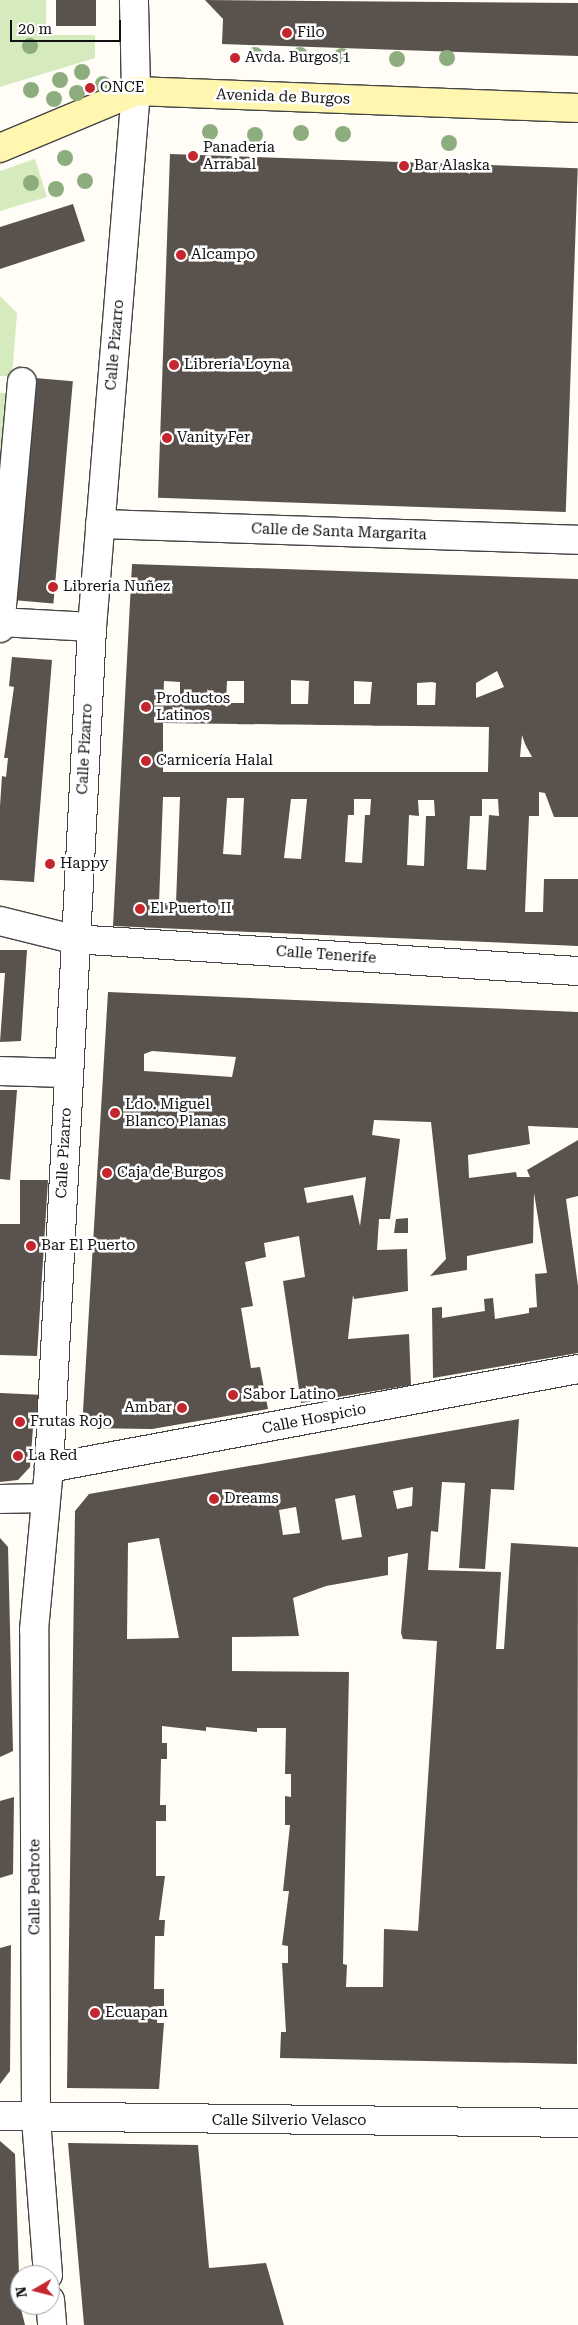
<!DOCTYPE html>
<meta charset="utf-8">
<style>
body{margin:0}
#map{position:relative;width:578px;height:2325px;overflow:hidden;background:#fffdf5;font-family:"Roboto Serif",serif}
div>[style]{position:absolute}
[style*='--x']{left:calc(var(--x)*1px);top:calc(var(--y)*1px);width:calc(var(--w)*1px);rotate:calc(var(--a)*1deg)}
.green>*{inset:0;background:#d5ebbd}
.building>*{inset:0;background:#5a524d;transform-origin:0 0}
.roads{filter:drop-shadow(1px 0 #444) drop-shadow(-1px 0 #444) drop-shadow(0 1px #444) drop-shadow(0 -1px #444)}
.street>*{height:28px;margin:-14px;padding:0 14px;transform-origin:14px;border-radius:14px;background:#fff}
.secondary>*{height:28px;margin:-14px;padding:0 14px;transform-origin:14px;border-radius:14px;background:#fff6b0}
.trees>*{width:16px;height:16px;margin:-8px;border-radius:50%;background:#8dad7f}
.dots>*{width:14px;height:14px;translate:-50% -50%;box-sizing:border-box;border:2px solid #fff;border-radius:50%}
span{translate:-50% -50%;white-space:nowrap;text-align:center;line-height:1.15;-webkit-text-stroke:5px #fff;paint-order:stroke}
.poi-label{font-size:15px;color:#111}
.left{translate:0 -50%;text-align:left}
.right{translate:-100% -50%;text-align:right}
.street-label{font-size:15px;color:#111}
.north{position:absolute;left:10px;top:2265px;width:50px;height:50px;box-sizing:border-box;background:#fff;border:1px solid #a0a0a0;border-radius:50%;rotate:262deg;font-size:14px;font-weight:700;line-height:20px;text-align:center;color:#111}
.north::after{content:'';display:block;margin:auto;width:18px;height:22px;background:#c4262e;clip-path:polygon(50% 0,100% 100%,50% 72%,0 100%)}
.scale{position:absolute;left:10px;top:20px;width:111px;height:22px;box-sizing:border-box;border:2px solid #111;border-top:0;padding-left:6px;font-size:15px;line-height:18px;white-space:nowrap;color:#111;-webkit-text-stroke:4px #fff;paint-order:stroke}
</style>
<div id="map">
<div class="green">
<div style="clip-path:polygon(0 0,46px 0,46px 35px,95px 35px,95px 58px,0 87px)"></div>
<div style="clip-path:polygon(35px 159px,47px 197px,0 211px,0 171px)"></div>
<div style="clip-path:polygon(0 296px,17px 313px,12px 376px,0 376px)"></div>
<div style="clip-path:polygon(0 393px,11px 393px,4px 465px,0 465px)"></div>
</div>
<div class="building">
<div style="left:56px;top:0;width:40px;height:26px"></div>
<div style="clip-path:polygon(205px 0,578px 3px,578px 56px,222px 44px,223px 19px)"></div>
<div style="left:170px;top:154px;width:408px;height:344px;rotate:2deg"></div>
<div style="clip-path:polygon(73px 204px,85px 241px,0 269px,0 227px)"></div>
<div style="left:35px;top:378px;width:38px;height:223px;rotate:5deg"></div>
<div style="clip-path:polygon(evenodd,132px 564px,578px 579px,578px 817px,554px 817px,545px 793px,539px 792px,539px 816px,529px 816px,525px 912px,543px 912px,544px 879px,578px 879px,578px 946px,113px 926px,132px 564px,497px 671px,504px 687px,476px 698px,476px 683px,497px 671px,132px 564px,291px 680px,309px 681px,308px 704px,291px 704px,291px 680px,132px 564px,164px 681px,180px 682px,180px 705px,163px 705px,164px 681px,132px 564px,227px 681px,244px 681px,244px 703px,226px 703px,227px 681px,132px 564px,354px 681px,372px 682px,370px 704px,354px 704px,354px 681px,132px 564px,432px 682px,436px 683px,435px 705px,417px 705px,417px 683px,432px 682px,132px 564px,163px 723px,489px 727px,488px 772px,163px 772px,163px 723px,132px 564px,522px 735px,525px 744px,532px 757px,520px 757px,522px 735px,132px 564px,163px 797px,180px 797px,176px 903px,159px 903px,163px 797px,132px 564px,227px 798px,244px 798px,241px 855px,223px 854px,227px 798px,132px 564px,291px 799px,307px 799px,301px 859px,284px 858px,291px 799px,132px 564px,354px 799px,371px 799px,370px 815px,365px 815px,362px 863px,345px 862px,348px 815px,354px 815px,354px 799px,132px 564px,482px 799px,498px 799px,499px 816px,489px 815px,486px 870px,467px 869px,470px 816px,482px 816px,482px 799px,132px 564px,418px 800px,434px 800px,435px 816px,426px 816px,424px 866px,407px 865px,409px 815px,419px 816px,418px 800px)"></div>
<div style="clip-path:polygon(12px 657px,52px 660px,34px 882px,0 880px,0 806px,2px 776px,6px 777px,8px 758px,4px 758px,14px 687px,9px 686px)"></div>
<div style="clip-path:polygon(0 950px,27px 950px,21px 1041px,0 1042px,5px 973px,0 973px)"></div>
<div style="clip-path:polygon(evenodd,108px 992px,578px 1012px,578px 1128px,528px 1126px,530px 1144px,468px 1155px,469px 1178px,516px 1172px,517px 1177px,530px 1177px,527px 1170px,578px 1140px,578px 1196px,566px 1199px,578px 1286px,578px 1353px,433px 1378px,432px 1308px,442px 1307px,442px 1318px,485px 1311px,484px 1299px,493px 1298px,495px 1319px,529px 1313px,529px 1308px,537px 1307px,535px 1274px,547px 1273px,534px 1193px,533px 1243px,467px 1256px,467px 1270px,430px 1276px,446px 1259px,431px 1122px,374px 1120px,372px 1135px,400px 1139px,390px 1219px,379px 1219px,377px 1250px,407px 1249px,408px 1291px,354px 1299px,353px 1295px,348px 1339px,409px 1334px,411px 1385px,301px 1403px,283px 1281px,305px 1277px,299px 1236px,264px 1243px,266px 1257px,245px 1262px,253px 1306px,241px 1308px,251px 1368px,260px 1367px,268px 1409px,152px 1429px,82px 1428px,108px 992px,152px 1051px,236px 1057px,232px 1077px,144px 1071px,144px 1054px,152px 1051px,108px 992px,366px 1177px,360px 1226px,353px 1195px,307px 1203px,304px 1188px,366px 1177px)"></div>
<div style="clip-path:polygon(0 1090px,17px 1090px,10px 1180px,0 1179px)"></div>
<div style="clip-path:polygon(20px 1180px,48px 1180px,37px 1356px,0 1355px,0 1224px,20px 1224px)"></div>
<div style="clip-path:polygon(408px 1218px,408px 1233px,394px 1233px,396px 1219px)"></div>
<div style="clip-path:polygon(0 1393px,44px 1395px,43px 1415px,34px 1415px,30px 1467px,18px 1480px,0 1482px)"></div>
<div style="clip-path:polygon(evenodd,519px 1419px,514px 1490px,491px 1489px,485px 1569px,459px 1568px,465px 1483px,442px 1482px,438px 1532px,431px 1531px,428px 1570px,501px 1572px,496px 1649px,504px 1649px,511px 1543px,578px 1547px,577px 2064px,280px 2058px,281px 2032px,286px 2032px,282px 1963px,288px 1963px,288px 1946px,282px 1945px,289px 1891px,283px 1891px,290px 1825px,285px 1825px,285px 1796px,291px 1797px,291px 1774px,285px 1774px,286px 1728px,257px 1728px,257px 1732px,206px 1727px,206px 1731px,162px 1726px,162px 1743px,167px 1743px,167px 1759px,161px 1759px,160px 1805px,166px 1805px,166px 1821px,156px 1821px,156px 1876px,165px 1876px,159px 1920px,165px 1920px,164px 1936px,155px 1936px,154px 1989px,164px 1989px,164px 2006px,158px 2006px,157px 2023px,164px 2023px,159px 2089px,67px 2088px,75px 1511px,89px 1494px,519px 1419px,413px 1487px,412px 1506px,397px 1509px,393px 1491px,413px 1487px,519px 1419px,355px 1495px,362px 1537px,342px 1540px,335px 1499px,355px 1495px,519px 1419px,296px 1507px,300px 1533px,283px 1535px,279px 1510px,296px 1507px,519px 1419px,159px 1538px,179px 1638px,127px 1639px,128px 1543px,159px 1538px,519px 1419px,408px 1553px,401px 1633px,403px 1639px,437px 1641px,418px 1931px,384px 1929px,383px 1987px,346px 1987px,347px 1965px,343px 1964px,349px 1672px,232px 1671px,232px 1637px,299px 1636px,293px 1598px,326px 1586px,388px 1575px,388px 1557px,408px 1553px)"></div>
<div style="clip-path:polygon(0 1538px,8px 1547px,13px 1751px,0 1757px)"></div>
<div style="clip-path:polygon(14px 1797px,13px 1874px,0 1878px,0 1801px)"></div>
<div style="clip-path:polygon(11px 1945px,10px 2071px,0 2084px,0 1948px)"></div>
<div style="clip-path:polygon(0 2141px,15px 2154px,20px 2305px,25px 2325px,0 2325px)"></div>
<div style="clip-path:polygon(68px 2143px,198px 2145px,209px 2268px,266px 2263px,284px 2325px,84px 2325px)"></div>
</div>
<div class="roads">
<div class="street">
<div style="--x:100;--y:524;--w:478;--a:1.9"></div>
<div style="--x:0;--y:622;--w:92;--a:3.1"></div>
<div style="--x:0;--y:628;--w:247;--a:-84.9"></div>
<div style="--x:0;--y:921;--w:75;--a:13.9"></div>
<div style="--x:73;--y:939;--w:506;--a:3.63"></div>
<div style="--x:0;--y:1071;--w:67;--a:1.7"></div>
<div style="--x:49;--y:1468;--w:538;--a:-10.6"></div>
<div style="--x:0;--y:1499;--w:44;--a:-1.3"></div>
<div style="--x:0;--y:2116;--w:578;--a:0.69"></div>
<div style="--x:48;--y:2275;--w:157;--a:-94.4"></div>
<div style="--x:36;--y:2118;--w:488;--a:-90.2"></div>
<div style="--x:34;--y:1630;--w:163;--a:-84.7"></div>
<div style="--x:49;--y:1468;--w:842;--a:-87.07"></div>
<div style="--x:92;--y:627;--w:538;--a:-85.31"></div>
<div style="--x:136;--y:91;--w:91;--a:-91.3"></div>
<div style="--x:50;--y:2300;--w:25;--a:85"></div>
</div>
<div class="secondary">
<div style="--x:0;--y:148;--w:147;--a:-22.7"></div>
<div style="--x:136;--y:91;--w:442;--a:2.2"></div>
</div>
</div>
<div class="trees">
<div style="left:30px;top:46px"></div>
<div style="left:255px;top:55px"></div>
<div style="left:300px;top:55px"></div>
<div style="left:342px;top:56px"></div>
<div style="left:447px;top:58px"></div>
<div style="left:397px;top:59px"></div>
<div style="left:82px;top:72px"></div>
<div style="left:60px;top:80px"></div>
<div style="left:103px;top:84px"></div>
<div style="left:31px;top:90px"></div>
<div style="left:77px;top:93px"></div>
<div style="left:54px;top:99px"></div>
<div style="left:210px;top:132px"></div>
<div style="left:301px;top:133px"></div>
<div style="left:343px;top:134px"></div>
<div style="left:255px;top:135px"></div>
<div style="left:449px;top:143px"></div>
<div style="left:65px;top:158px"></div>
<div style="left:85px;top:181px"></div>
<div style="left:31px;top:183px"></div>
<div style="left:56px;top:189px"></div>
</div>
<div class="dots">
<div style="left:287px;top:33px;background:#c4262e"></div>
<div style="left:235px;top:58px;background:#c4262e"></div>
<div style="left:90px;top:88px;background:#c4262e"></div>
<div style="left:193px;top:156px;background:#c4262e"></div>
<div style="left:404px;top:166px;background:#c4262e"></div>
<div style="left:181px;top:255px;background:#c4262e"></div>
<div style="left:174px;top:365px;background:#c4262e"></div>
<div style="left:167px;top:438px;background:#c4262e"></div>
<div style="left:53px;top:587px;background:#c4262e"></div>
<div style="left:146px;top:707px;background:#c4262e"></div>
<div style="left:146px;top:761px;background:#c4262e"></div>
<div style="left:50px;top:864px;background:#c4262e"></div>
<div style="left:140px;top:909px;background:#c4262e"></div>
<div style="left:115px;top:1113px;background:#c4262e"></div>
<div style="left:107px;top:1173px;background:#c4262e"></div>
<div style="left:31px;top:1246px;background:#c4262e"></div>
<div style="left:233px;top:1395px;background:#c4262e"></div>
<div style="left:182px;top:1408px;background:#c4262e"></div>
<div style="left:20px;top:1422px;background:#c4262e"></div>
<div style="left:18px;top:1456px;background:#c4262e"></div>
<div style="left:214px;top:1499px;background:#c4262e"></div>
<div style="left:95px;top:2013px;background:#c4262e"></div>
</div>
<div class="poi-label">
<span class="left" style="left:297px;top:33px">Filo</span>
<span class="left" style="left:245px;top:58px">Avda. Burgos 1</span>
<span class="left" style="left:100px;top:88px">ONCE</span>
<span class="left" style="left:203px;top:156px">Panadería<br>Arrabal</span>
<span class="left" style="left:414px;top:166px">Bar Alaska</span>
<span class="left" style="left:191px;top:255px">Alcampo</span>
<span class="left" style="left:184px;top:365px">Librería Loyna</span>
<span class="left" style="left:177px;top:438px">Vanity Fer</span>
<span class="left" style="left:63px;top:587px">Libreria Nuñez</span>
<span class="left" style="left:156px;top:707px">Productos<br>Latinos</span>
<span class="left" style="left:156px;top:761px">Carnicería Halal</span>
<span class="left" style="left:60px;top:864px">Happy</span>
<span class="left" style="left:150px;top:909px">El Puerto II</span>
<span class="left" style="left:125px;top:1113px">Ldo. Miguel<br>Blanco Planas</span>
<span class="left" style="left:117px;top:1173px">Caja de Burgos</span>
<span class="left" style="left:41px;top:1246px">Bar El Puerto</span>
<span class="left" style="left:243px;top:1395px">Sabor Latino</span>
<span class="right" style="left:172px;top:1408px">Ambar</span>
<span class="left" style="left:30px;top:1422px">Frutas Rojo</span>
<span class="left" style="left:28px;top:1456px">La Red</span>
<span class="left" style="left:224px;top:1499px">Dreams</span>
<span class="left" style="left:105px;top:2013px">Ecuapan</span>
</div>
<div class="street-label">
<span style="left:283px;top:97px;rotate:2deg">Avenida de Burgos</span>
<span style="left:115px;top:345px;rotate:-85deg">Calle Pizarro</span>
<span style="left:339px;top:532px;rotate:2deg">Calle de Santa Margarita</span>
<span style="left:85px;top:749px;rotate:-87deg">Calle Pizarro</span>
<span style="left:326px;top:955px;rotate:4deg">Calle Tenerife</span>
<span style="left:64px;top:1153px;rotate:-87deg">Calle Pizarro</span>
<span style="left:314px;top:1419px;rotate:-11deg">Calle Hospicio</span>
<span style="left:35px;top:1887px;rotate:-90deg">Calle Pedrote</span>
<span style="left:289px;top:2121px">Calle Silverio Velasco</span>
</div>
<div class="north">N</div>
<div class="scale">20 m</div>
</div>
